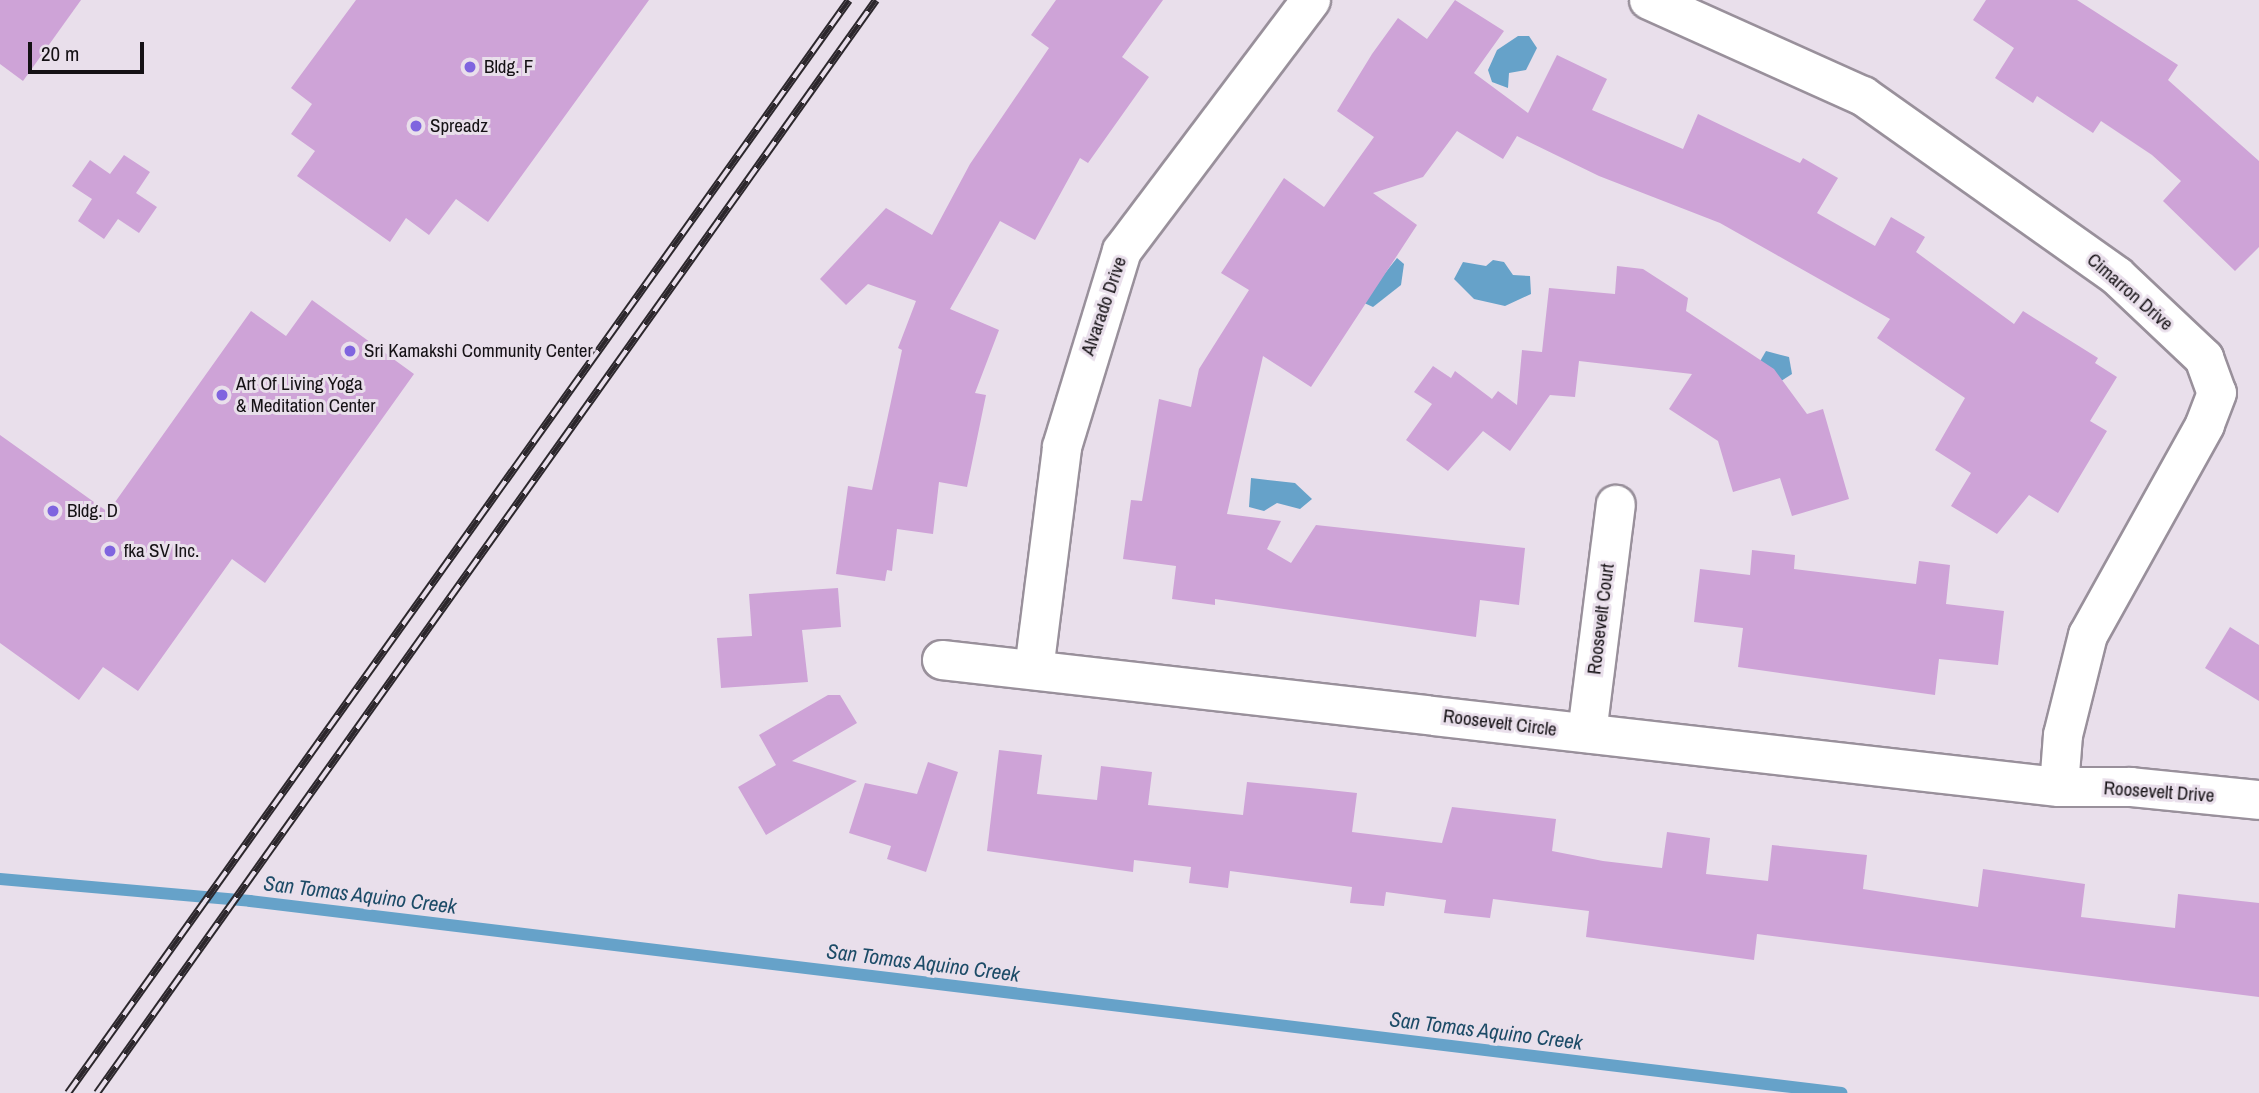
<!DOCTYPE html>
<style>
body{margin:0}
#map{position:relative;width:2259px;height:1093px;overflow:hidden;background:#e9dfeb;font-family:"Archivo Narrow",sans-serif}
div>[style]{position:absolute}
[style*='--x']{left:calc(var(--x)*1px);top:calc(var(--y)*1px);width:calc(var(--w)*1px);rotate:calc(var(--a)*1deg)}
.water>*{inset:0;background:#66a2c9}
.stream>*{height:12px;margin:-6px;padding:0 6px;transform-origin:6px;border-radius:6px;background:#66a2c9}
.building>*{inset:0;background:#cea3d7}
.roads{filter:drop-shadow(2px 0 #99909b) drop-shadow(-2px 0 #99909b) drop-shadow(0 2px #99909b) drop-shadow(0 -2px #99909b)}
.minor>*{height:38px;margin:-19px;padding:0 19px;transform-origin:19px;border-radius:19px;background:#fff}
.rail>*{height:8px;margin-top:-4px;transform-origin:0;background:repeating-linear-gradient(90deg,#e9dfeb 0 16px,#2c272c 0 32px);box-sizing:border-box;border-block:2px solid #2c272c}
.dots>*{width:19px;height:19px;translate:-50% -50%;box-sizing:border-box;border:4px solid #e9dfeb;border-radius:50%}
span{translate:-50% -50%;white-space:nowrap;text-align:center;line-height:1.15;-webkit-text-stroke:6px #e9dfeb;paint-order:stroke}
.poi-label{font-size:19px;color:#151115}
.left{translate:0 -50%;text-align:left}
.street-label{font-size:19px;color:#151115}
.water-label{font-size:21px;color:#1c4b67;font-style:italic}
.scale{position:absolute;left:28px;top:42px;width:116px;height:32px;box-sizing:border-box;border:4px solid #151115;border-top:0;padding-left:9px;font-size:21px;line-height:24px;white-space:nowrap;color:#151115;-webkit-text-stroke:5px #e9dfeb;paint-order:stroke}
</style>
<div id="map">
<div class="water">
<div style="clip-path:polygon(1518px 36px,1529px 36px,1537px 48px,1526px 70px,1509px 73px,1508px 88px,1492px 82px,1488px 70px,1497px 50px)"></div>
<div style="clip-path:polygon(1397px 258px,1404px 264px,1401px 285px,1373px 307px,1362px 302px)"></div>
<div style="clip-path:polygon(1493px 260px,1504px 262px,1513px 275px,1530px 276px,1531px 294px,1505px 306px,1474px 299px,1454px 279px,1463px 262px,1486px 266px)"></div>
<div style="clip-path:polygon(1766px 351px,1789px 357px,1792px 374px,1753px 399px,1755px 370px)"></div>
<div style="clip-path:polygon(1251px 478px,1295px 483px,1312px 499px,1300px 509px,1277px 503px,1264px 511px,1249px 507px)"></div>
</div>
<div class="stream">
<div style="--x:0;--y:879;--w:251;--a:5"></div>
<div style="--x:250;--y:901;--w:1603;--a:6.88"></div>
</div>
<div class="building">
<div style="clip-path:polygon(0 0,81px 0,23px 81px,0 64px)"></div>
<div style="clip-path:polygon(356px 0,649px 0,488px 222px,456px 199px,429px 235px,406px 218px,390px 242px,297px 176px,315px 151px,291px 134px,312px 104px,291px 88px)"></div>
<div style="clip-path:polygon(1056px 0,1163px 0,1122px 57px,1149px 77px,1088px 163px,1080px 158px,1035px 240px,1000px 221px,950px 309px,999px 330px,975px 393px,986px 395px,967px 487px,939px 482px,933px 534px,897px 529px,892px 571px,887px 570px,885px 581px,836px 574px,848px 486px,872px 490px,902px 350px,898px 348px,916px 301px,868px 284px,846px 305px,820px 279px,886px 208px,932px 235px,970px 164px,1049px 48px,1031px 35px)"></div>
<div style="clip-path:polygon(1455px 0,1504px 31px,1474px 73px,1528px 113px,1557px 55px,1607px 79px,1592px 110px,1683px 149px,1698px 114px,1800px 163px,1803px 158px,1838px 178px,1817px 213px,1875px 246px,1891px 217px,1925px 237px,1916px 252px,2014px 324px,2023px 311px,2098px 358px,2095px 363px,2117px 377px,2090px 421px,2107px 431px,2058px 513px,2029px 495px,1997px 534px,1951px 506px,1971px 473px,1935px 450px,1965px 398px,1877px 338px,1890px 319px,1720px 223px,1599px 176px,1517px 136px,1503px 159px,1457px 131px,1423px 177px,1373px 193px,1417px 225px,1311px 387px,1263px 356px,1227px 514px,1281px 521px,1267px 549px,1291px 563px,1316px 525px,1525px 548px,1519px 605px,1480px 600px,1476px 637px,1215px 599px,1215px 605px,1172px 599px,1176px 566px,1123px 559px,1131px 500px,1142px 501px,1159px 399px,1191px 407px,1199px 369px,1249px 290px,1221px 273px,1284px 178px,1324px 207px,1374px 137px,1337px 111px,1372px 54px,1398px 18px,1427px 39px)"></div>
<div style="clip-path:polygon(1986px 0,2077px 0,2178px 65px,2168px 80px,2259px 161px,2259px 247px,2235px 271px,2163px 201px,2181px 181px,2152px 155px,2101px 121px,2093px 133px,2037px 96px,2033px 103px,1995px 78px,2014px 48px,1973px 20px)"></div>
<div style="clip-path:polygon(124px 155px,150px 172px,136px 193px,157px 207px,139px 233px,118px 219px,104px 239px,78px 221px,92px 199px,72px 186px,90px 160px,110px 174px)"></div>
<div style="clip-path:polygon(1617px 266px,1643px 269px,1688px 298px,1686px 311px,1774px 369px,1807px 414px,1823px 409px,1849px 499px,1792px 516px,1780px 478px,1733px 492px,1718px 441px,1669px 409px,1692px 374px,1579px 361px,1575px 397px,1550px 395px,1510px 451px,1483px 431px,1448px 471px,1406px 440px,1432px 404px,1414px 392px,1433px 366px,1451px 378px,1455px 371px,1492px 399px,1498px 391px,1517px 405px,1522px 350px,1542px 352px,1549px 288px,1615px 294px)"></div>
<div style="clip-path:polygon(312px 300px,414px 374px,265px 583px,232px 559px,138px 691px,103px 667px,79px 700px,0 643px,0 435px,108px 512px,251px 311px,286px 336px)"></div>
<div style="clip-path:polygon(1752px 550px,1795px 555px,1794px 569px,1916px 584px,1919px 561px,1950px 565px,1946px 604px,2004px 611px,1998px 665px,1939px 659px,1935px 695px,1738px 667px,1743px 628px,1694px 622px,1700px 569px,1750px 575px)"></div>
<div style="clip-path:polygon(838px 588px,841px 627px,802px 630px,808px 682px,721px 688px,717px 638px,752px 636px,749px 594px)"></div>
<div style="clip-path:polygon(2230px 627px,2259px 645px,2259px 701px,2205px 668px)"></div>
<div style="clip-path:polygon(828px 695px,840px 695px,857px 723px,792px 761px,857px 781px,766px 835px,738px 787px,776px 765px,759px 735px)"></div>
<div style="clip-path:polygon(999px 750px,1042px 755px,1037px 794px,1097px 800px,1101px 766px,1152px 772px,1148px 805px,1243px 815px,1247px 782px,1310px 788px,1357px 793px,1352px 832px,1442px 843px,1452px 807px,1556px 819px,1552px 851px,1603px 861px,1662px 868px,1667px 832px,1710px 838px,1706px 874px,1768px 881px,1772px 845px,1867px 855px,1863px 889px,1978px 907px,1983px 869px,2085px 884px,2081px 917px,2175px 928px,2178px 894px,2259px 903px,2259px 997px,1757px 934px,1754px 960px,1586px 937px,1589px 911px,1493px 899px,1490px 918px,1444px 913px,1446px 900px,1386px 892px,1384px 906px,1350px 903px,1352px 887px,1230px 871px,1228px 888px,1189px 883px,1191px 867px,1134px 860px,1133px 872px,987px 851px)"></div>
<div style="clip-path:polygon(928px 762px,958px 772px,926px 872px,887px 859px,891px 846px,849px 833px,865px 783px,917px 794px)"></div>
</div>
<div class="roads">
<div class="minor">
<div style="--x:1649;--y:0;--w:235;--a:24.2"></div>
<div style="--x:1863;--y:96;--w:311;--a:35.3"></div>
<div style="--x:2117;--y:276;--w:120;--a:43.3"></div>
<div style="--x:2204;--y:358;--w:37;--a:70"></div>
<div style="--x:2217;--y:393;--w:34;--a:111"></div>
<div style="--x:2205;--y:425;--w:240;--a:119.1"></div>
<div style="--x:2088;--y:635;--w:103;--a:104"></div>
<div style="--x:2063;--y:735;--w:52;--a:94.4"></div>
<div style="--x:942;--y:660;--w:1124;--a:6.49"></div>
<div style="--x:2059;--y:787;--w:72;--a:0"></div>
<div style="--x:2131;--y:787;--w:129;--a:5.8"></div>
<div style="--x:1034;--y:670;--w:225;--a:-82.8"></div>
<div style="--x:1062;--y:447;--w:205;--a:-73"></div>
<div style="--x:1122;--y:251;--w:314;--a:-53"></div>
<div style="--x:1587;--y:733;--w:230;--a:-82.8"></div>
</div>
</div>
<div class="rail">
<div style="--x:68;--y:1093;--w:1343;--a:-54.45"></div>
<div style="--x:97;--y:1093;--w:1342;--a:-54.52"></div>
</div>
<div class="dots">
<div style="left:470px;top:67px;background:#7f64df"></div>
<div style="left:416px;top:126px;background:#7f64df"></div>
<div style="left:350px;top:351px;background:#7f64df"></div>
<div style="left:222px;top:395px;background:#7f64df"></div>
<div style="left:53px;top:511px;background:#7f64df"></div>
<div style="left:110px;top:551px;background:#7f64df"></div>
</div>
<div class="poi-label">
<span class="left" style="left:484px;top:67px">Bldg. F</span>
<span class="left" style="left:430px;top:126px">Spreadz</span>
<span class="left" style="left:364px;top:351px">Sri Kamakshi Community Center</span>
<span class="left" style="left:236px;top:395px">Art Of Living Yoga<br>&amp; Meditation Center</span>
<span class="left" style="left:67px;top:511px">Bldg. D</span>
<span class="left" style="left:124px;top:551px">fka SV Inc.</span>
</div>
<div class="street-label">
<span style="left:2130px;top:292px;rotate:41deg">Cimarron Drive</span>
<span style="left:1104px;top:306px;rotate:-71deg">Alvarado Drive</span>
<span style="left:1601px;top:619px;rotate:-83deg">Roosevelt Court</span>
<span style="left:1500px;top:723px;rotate:7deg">Roosevelt Circle</span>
<span style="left:2159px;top:792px;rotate:4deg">Roosevelt Drive</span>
</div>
<div class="water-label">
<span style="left:360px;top:895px;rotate:7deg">San Tomas Aquino Creek</span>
<span style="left:923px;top:963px;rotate:7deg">San Tomas Aquino Creek</span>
<span style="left:1486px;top:1031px;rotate:7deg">San Tomas Aquino Creek</span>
</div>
<div class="scale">20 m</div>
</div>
